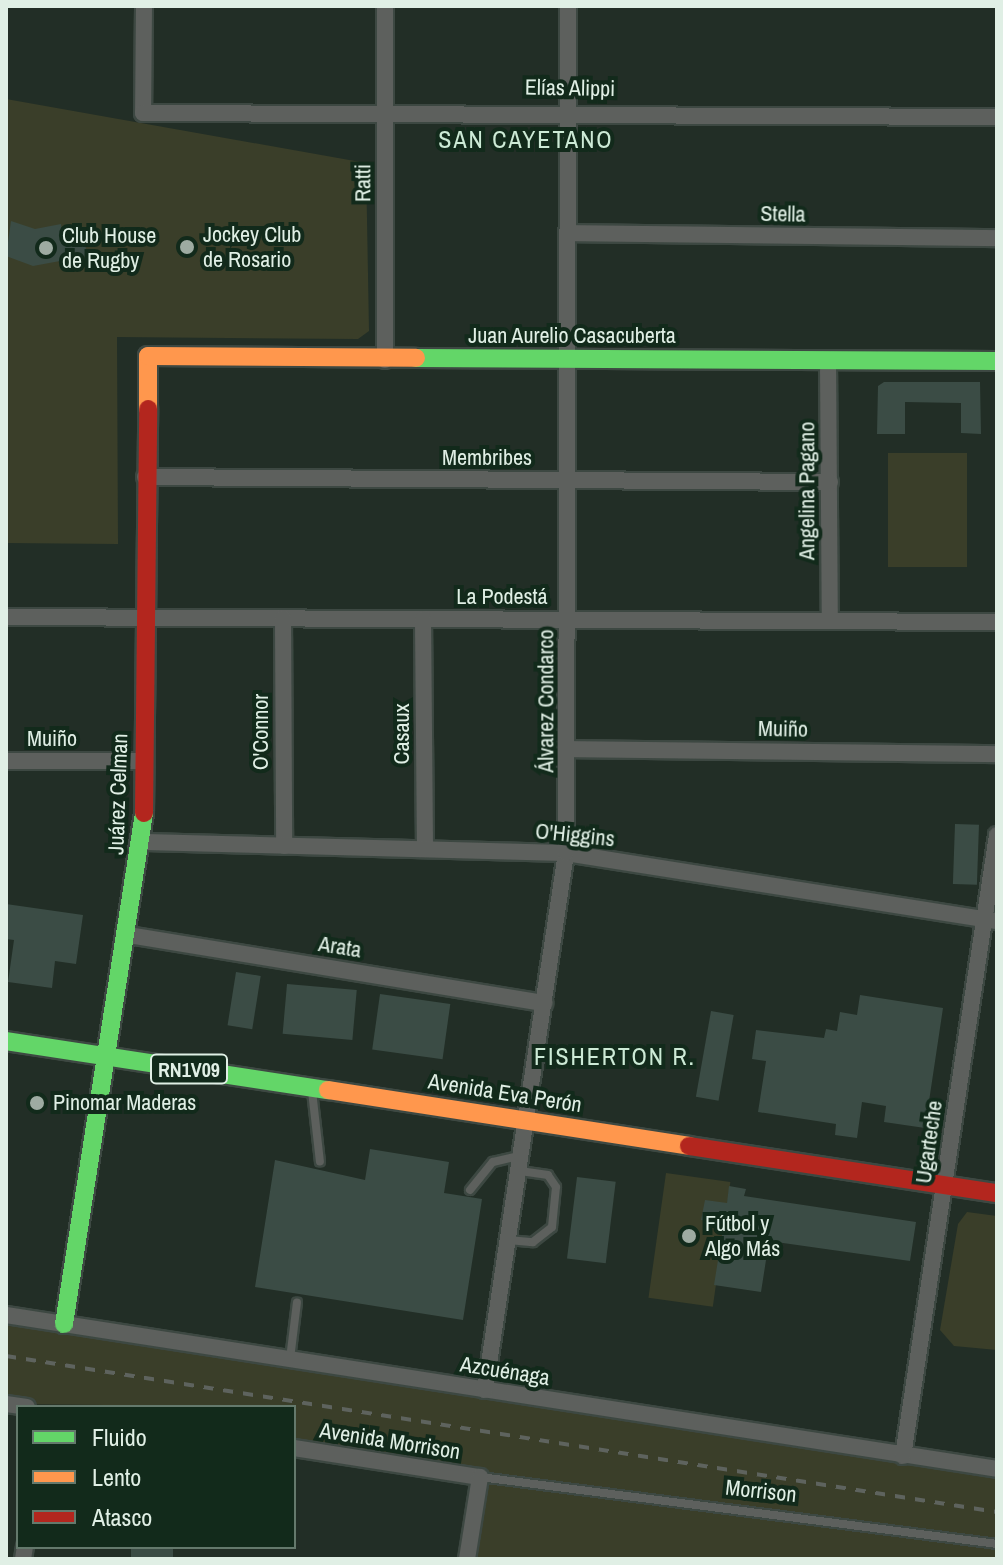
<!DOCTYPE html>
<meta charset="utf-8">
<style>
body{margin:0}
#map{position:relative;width:1003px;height:1565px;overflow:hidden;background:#222e26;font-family:"Archivo Narrow",sans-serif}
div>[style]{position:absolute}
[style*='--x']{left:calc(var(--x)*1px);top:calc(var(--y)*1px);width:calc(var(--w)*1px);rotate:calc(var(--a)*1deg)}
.green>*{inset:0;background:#3a3e29;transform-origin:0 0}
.building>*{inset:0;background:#3b4c45;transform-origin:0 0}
.roads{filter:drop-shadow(2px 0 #3d4842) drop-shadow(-2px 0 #3d4842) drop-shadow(0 2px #3d4842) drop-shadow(0 -2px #3d4842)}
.lane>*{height:8px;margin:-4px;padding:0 4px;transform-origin:4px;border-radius:4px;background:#5d605d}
.street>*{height:16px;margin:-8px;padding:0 8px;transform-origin:8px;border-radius:8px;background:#5d605d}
.fast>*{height:18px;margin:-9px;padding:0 9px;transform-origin:9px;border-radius:9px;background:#63d668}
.slow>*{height:18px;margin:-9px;padding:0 9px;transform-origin:9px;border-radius:9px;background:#ff974d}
.jam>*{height:18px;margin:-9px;padding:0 9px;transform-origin:9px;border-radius:9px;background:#b3261e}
.rail>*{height:4px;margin-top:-2px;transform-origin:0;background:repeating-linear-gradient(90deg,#5e635e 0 10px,transparent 0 20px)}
.dots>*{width:22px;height:22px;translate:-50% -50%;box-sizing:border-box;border:4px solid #122a1b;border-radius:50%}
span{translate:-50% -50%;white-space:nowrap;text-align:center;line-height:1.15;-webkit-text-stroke:8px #122a1b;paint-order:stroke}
.shield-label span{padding:2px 6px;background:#122a1b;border:2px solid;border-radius:6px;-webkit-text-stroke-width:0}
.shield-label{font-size:20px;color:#e0efe5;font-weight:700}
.street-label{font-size:22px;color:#e0efe5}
.poi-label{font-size:22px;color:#e0efe5}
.left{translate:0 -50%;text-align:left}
.neighbourhood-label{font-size:24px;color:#cdead6;letter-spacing:2px}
.frame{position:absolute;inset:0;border:8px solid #e0efe5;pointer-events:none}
.legend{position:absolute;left:16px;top:1405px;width:280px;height:144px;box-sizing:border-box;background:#122a1b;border:2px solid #64796c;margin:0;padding:10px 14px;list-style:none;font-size:24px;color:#e0efe5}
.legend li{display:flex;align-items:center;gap:16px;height:40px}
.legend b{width:40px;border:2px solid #64796c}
</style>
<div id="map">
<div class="green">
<div style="clip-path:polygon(6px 99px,366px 163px,369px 331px,358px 339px,117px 337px,118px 544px,6px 543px)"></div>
<div style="left:888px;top:453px;width:79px;height:114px"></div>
<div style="left:666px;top:1173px;width:65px;height:126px;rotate:8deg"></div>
<div style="clip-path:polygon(967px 1212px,997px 1216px,997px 1350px,954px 1346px,940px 1330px,958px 1224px)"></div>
<div style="clip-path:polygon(6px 1315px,997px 1469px,997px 1559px,467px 1559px,480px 1477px,294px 1448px,294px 1407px,6px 1404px)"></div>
</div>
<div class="building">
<div style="clip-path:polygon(11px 221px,35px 229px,61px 224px,63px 239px,84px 236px,87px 256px,33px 266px,6px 256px)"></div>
<div style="clip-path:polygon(884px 382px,980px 382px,981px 434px,961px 433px,961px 403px,905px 402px,905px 434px,877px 434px,878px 386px)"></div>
<div style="left:955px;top:824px;width:24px;height:60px;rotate:2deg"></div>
<div style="clip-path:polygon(6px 904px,83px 915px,76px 964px,55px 961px,52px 988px,8px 982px,14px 940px,6px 939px)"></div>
<div style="left:236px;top:972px;width:25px;height:54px;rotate:9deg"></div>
<div style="left:287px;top:984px;width:70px;height:50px;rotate:5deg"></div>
<div style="left:380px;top:994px;width:71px;height:56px;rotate:8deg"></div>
<div style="clip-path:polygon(860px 995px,943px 1008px,925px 1128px,884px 1122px,886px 1106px,862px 1102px,857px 1138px,835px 1135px,836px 1124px,758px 1112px,766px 1061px,752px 1059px,756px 1030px,824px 1038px,826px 1029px,837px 1031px,840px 1012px,857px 1015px)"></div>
<div style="left:711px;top:1011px;width:23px;height:87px;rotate:10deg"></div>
<div style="clip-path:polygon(370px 1149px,449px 1162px,444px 1193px,482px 1199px,463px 1320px,255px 1287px,275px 1160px,365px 1180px)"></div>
<div style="left:577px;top:1177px;width:39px;height:82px;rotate:7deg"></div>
<div style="clip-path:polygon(729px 1186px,746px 1189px,744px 1196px,916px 1222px,910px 1261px,769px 1241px,761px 1292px,714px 1285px,724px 1223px,701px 1220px,705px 1200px,727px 1203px)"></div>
<div style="left:131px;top:1547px;width:42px;height:12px"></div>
</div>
<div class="roads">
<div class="lane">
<div style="--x:312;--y:1091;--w:71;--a:83.6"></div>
<div style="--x:470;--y:1190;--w:36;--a:-51"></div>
<div style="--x:493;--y:1162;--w:28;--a:-13"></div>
<div style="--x:508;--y:1240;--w:25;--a:5"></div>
<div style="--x:533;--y:1242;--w:24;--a:-38"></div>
<div style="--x:552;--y:1227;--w:40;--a:-84.3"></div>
<div style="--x:556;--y:1187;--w:14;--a:-124"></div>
<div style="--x:548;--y:1175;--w:30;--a:-172"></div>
<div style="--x:290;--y:1359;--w:57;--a:-83"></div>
<div style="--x:480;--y:1477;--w:521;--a:7.38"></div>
</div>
<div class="street">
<div style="--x:144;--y:6;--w:107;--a:90.5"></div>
<div style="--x:143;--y:113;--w:854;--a:0.27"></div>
<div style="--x:568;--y:233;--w:429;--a:0.7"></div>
<div style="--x:385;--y:360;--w:354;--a:-90"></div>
<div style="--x:828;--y:361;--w:260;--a:89.6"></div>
<div style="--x:145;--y:477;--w:685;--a:0.42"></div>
<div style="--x:6;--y:617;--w:991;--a:0.29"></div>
<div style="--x:283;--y:618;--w:228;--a:89.7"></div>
<div style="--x:423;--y:619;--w:229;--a:89.5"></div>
<div style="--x:568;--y:749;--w:429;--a:0.7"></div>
<div style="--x:6;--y:761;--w:139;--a:0"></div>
<div style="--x:144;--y:842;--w:422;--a:1.5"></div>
<div style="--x:566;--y:853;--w:436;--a:9"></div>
<div style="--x:128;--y:935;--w:422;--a:9.3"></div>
<div style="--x:6;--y:1315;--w:1003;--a:8.83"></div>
<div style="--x:485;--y:1390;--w:543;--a:-81.42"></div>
<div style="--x:566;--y:853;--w:847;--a:-89.86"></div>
<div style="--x:6;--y:1404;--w:21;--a:8"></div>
<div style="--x:294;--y:1448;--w:188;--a:8.9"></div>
<div style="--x:480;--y:1477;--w:83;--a:99"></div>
<div style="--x:903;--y:1456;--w:628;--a:-81.39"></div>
<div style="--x:23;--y:1559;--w:12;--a:-81"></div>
</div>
<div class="fast">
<div style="--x:416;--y:358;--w:581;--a:0.3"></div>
<div style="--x:6;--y:1041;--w:326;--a:8.7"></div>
<div style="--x:64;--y:1324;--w:517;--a:-81.1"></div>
</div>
<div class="slow">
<div style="--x:148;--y:409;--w:53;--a:-90"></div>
<div style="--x:148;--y:356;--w:268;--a:0.4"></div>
<div style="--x:328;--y:1090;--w:365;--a:8.8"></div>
</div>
<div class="jam">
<div style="--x:144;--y:813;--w:404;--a:-89.4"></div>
<div style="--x:689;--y:1146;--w:312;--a:8.7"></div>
</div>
</div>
<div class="rail">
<div style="--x:6;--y:1356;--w:1003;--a:8.95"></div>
</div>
<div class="dots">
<div style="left:187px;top:247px;background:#9eaba2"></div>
<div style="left:46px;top:248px;background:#9eaba2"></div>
<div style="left:37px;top:1103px;background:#9eaba2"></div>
<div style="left:689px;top:1236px;background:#9eaba2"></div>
</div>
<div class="shield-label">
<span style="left:189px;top:1069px">RN1V09</span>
</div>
<div class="street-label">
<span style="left:570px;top:88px;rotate:1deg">Elías Alippi</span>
<span style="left:363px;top:183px;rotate:-90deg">Ratti</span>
<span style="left:783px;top:214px;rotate:1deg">Stella</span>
<span style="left:572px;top:336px">Juan Aurelio Casacuberta</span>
<span style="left:487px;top:458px">Membribes</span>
<span style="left:807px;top:491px;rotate:-90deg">Angelina Pagano</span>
<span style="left:502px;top:597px">La Podestá</span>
<span style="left:546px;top:701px;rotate:-90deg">Álvarez Condarco</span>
<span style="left:783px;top:729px;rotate:1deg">Muiño</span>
<span style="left:261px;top:732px;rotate:-90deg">O'Connor</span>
<span style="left:402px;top:734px;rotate:-90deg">Casaux</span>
<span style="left:52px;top:739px">Muiño</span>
<span style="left:118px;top:794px;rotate:-88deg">Juárez Celman</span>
<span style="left:575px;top:835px;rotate:6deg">O'Higgins</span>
<span style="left:340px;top:947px;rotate:9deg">Arata</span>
<span style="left:505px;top:1093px;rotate:9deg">Avenida Eva Perón</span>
<span style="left:929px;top:1142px;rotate:-82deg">Ugarteche</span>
<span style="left:505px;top:1371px;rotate:9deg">Azcuénaga</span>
<span style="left:390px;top:1441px;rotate:9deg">Avenida Morrison</span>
<span style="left:761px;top:1491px;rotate:6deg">Morrison</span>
</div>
<div class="poi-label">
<span class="left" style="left:203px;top:247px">Jockey Club<br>de Rosario</span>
<span class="left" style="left:62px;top:248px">Club House<br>de Rugby</span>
<span class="left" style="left:53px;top:1103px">Pinomar Maderas</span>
<span class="left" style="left:705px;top:1236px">Fútbol y<br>Algo Más</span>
</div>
<div class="neighbourhood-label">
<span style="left:526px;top:140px">SAN CAYETANO</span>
<span style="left:615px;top:1057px">FISHERTON R.</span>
</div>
<div class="frame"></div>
<ul class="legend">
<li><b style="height:10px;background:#63d668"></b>Fluido</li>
<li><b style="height:10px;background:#ff974d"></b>Lento</li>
<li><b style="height:10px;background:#b3261e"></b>Atasco</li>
</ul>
</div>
